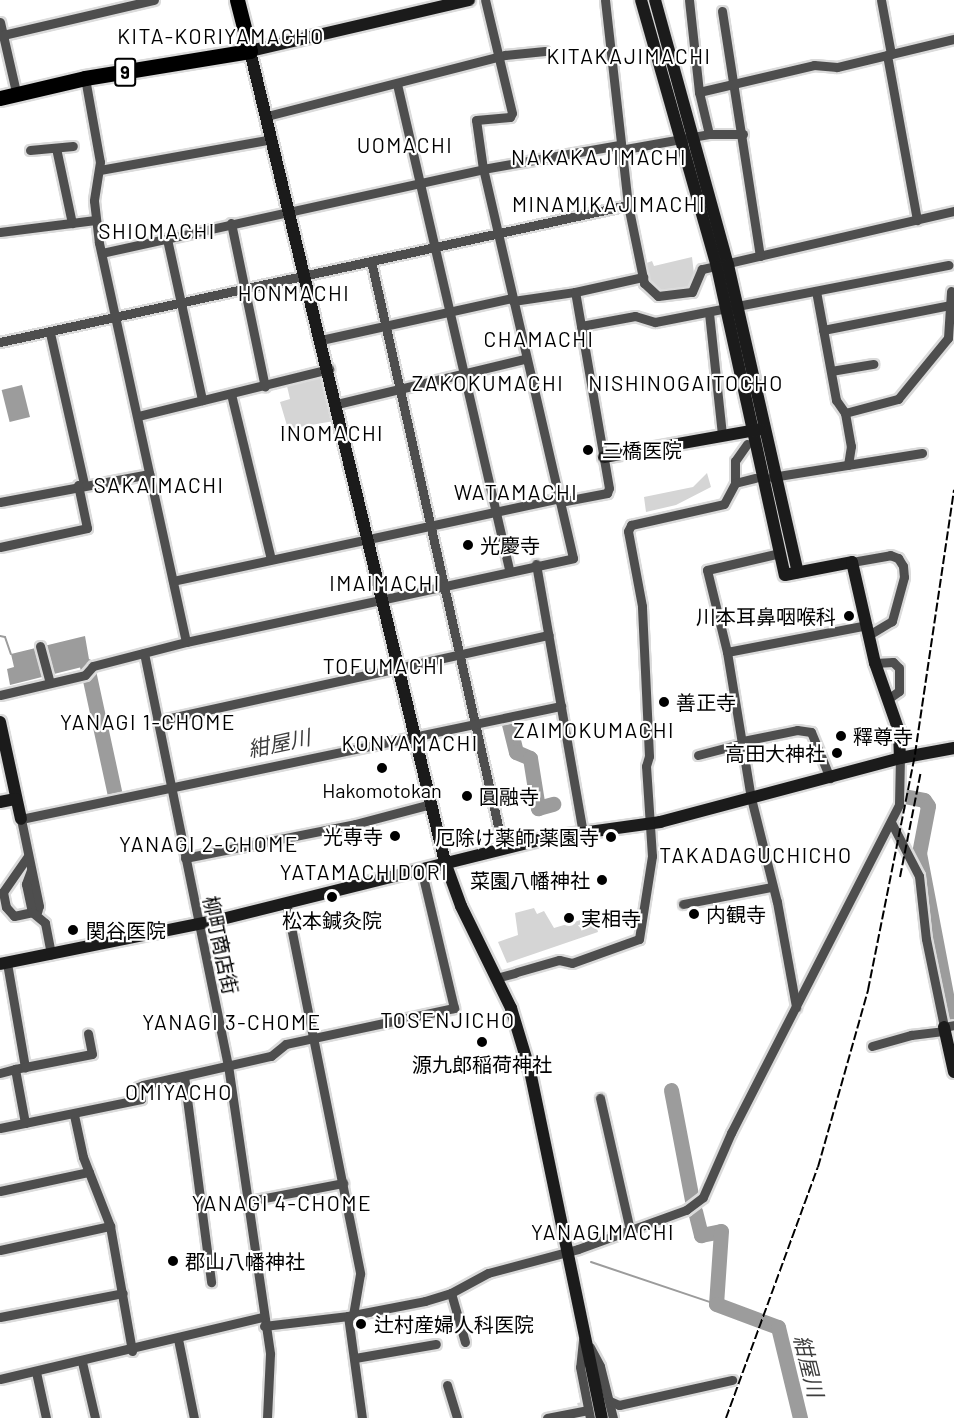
<!DOCTYPE html>
<meta charset="utf-8">
<style>
body{margin:0}
#map{position:relative;width:954px;height:1418px;overflow:hidden;background:#fff;font-family:Barlow,"Noto Sans JP",sans-serif}
div>[style]{position:absolute}
[style*='--x']{left:calc(var(--x)*1px);top:calc(var(--y)*1px);width:calc(var(--w)*1px);rotate:calc(var(--a)*1deg)}
.green>*{inset:0;background:#d5d5d5}
.water>*{inset:0;background:#9c9c9c;transform-origin:0 0}
.stream>*{height:2px;margin:-1px;padding:0 1px;transform-origin:1px;border-radius:1px;background:#9c9c9c}
.river>*{height:15px;margin:-7.5px;padding:0 7.5px;transform-origin:7.5px;border-radius:7.5px;background:#9c9c9c}
.street-tunnel>*{height:9px;margin-top:-4.5px;transform-origin:0;background:repeating-linear-gradient(90deg,#d9d9d9 0 9px,transparent 0 13.5px)}
.roads{filter:drop-shadow(2px 0 #dbdbdb) drop-shadow(-2px 0 #dbdbdb) drop-shadow(0 2px #dbdbdb) drop-shadow(0 -2px #dbdbdb)}
.street>*{height:9px;margin:-4.5px;padding:0 4.5px;transform-origin:4.5px;border-radius:4.5px;background:#4e4e4e}
.secondary>*{height:12px;margin:-6px;padding:0 6px;transform-origin:6px;border-radius:6px;background:#1b1b1b}
.primary>*{height:15px;margin:-7.5px;padding:0 7.5px;transform-origin:7.5px;border-radius:7.5px;background:#000}
.rail>*{height:2px;margin-top:-1px;transform-origin:0;background:repeating-linear-gradient(90deg,#000 0 9px,transparent 0 12px)}
.dots>*{width:16px;height:16px;translate:-50% -50%;box-sizing:border-box;border:3px solid #fff;border-radius:50%}
span{translate:-50% -50%;white-space:nowrap;text-align:center;line-height:1.15;-webkit-text-stroke:4.5px #fff;paint-order:stroke}
.shield-label span{padding:2px 4px;background:#fff;border:2px solid;border-radius:4px;-webkit-text-stroke-width:0}
.shield-label{font-size:18px;color:#000;font-weight:700}
.poi-label{font-size:20px;color:#000}
.left{translate:0 -50%;text-align:left}
.right{translate:-100% -50%;text-align:right}
.street-label{font-size:20px;color:#000}
.neighbourhood-label{font-size:21px;color:#000;letter-spacing:1.5px}
.water-label{font-size:21px;color:#3d3d3d;font-style:italic}
</style>
<div id="map">
<div class="green">
<div style="clip-path:polygon(692px 257px,695px 282px,688px 289px,662px 293px,648px 282px,644px 264px,652px 261px,654px 266px)"></div>
<div style="clip-path:polygon(325px 372px,334px 421px,288px 429px,280px 402px,290px 399px,287px 386px)"></div>
<div style="clip-path:polygon(707px 473px,711px 487px,676px 505px,646px 512px,644px 497px,693px 487px)"></div>
<div style="clip-path:polygon(534px 908px,537px 914px,544px 911px,554px 928px,594px 916px,598px 932px,507px 963px,498px 942px,518px 935px,515px 913px)"></div>
</div>
<div class="water">
<div style="left:22px;top:385px;width:33px;height:21px;rotate:76deg"></div>
<div style="clip-path:polygon(85px 636px,90px 665px,10px 685px,7px 669px,14px 667px,11px 654px)"></div>
</div>
<div class="stream">
<div style="--x:0;--y:636;--w:5;--a:11"></div>
<div style="--x:5;--y:637;--w:18;--a:71"></div>
<div style="--x:591;--y:1262;--w:132;--a:18.6"></div>
</div>
<div class="river">
<div style="--x:87;--y:666;--w:133;--a:77.8"></div>
<div style="--x:508;--y:720;--w:33;--a:76"></div>
<div style="--x:516;--y:752;--w:15;--a:23"></div>
<div style="--x:530;--y:758;--w:51;--a:80.9"></div>
<div style="--x:538;--y:808;--w:16;--a:-15"></div>
<div style="--x:904;--y:796;--w:20;--a:11"></div>
<div style="--x:924;--y:800;--w:7;--a:56"></div>
<div style="--x:928;--y:806;--w:48;--a:100.8"></div>
<div style="--x:919;--y:853;--w:186;--a:79.2"></div>
<div style="--x:671;--y:1090;--w:112;--a:79.2"></div>
<div style="--x:695;--y:1211;--w:25;--a:76"></div>
<div style="--x:701;--y:1235;--w:20;--a:-11"></div>
<div style="--x:721;--y:1231;--w:73;--a:93.9"></div>
<div style="--x:716;--y:1304;--w:66;--a:20.4"></div>
<div style="--x:778;--y:1327;--w:94;--a:76.4"></div>
</div>
<div class="street-tunnel">
<div style="--x:578;--y:1407;--w:17;--a:-10"></div>
</div>
<div class="roads">
<div class="street">
<div style="--x:605;--y:0;--w:206;--a:83.6"></div>
<div style="--x:628;--y:205;--w:80;--a:78.4"></div>
<div style="--x:644;--y:283;--w:19;--a:43"></div>
<div style="--x:658;--y:296;--w:34;--a:-7"></div>
<div style="--x:692;--y:292;--w:25;--a:-67"></div>
<div style="--x:702;--y:269;--w:259;--a:-13"></div>
<div style="--x:689;--y:0;--w:93;--a:83.8"></div>
<div style="--x:881;--y:0;--w:55;--a:79.5"></div>
<div style="--x:722;--y:11;--w:248;--a:81.2"></div>
<div style="--x:0;--y:22;--w:72;--a:77.1"></div>
<div style="--x:3;--y:35;--w:155;--a:-13.1"></div>
<div style="--x:887;--y:55;--w:168;--a:79.7"></div>
<div style="--x:85;--y:78;--w:85;--a:79.9"></div>
<div style="--x:100;--y:162;--w:39;--a:99"></div>
<div style="--x:94;--y:201;--w:42;--a:83.2"></div>
<div style="--x:99;--y:243;--w:408;--a:77.7"></div>
<div style="--x:397;--y:84;--w:500;--a:77"></div>
<div style="--x:267;--y:116;--w:246;--a:-14.4"></div>
<div style="--x:505;--y:55;--w:40;--a:-5.7"></div>
<div style="--x:709;--y:134;--w:43;--a:-103.4"></div>
<div style="--x:699;--y:92;--w:118;--a:-13.2"></div>
<div style="--x:814;--y:65;--w:23;--a:5"></div>
<div style="--x:837;--y:67;--w:120;--a:-13.5"></div>
<div style="--x:56;--y:148;--w:77;--a:78"></div>
<div style="--x:30;--y:150;--w:43;--a:-5.3"></div>
<div style="--x:620;--y:150;--w:90;--a:-10.2"></div>
<div style="--x:709;--y:134;--w:34;--a:0"></div>
<div style="--x:100;--y:170;--w:175;--a:-10.2"></div>
<div style="--x:231;--y:223;--w:167;--a:78.3"></div>
<div style="--x:0;--y:232;--w:96;--a:-7.2"></div>
<div style="--x:167;--y:239;--w:165;--a:77.7"></div>
<div style="--x:102;--y:253;--w:390;--a:-12.4"></div>
<div style="--x:483;--y:169;--w:138;--a:-10"></div>
<div style="--x:371;--y:261;--w:602;--a:77.33"></div>
<div style="--x:816;--y:291;--w:111;--a:79.6"></div>
<div style="--x:836;--y:400;--w:16;--a:55"></div>
<div style="--x:845;--y:413;--w:34;--a:80"></div>
<div style="--x:851;--y:446;--w:19;--a:99"></div>
<div style="--x:513;--y:301;--w:63;--a:-8.3"></div>
<div style="--x:709;--y:313;--w:123;--a:83.9"></div>
<div style="--x:581;--y:326;--w:55;--a:-10.5"></div>
<div style="--x:635;--y:316;--w:21;--a:17"></div>
<div style="--x:655;--y:322;--w:299;--a:-11"></div>
<div style="--x:823;--y:330;--w:129;--a:-11.1"></div>
<div style="--x:50;--y:333;--w:155;--a:77.3"></div>
<div style="--x:321;--y:340;--w:196;--a:-12.4"></div>
<div style="--x:0;--y:342;--w:643;--a:-12.31"></div>
<div style="--x:831;--y:371;--w:43;--a:-9.5"></div>
<div style="--x:231;--y:394;--w:170;--a:76.4"></div>
<div style="--x:337;--y:404;--w:193;--a:-13.5"></div>
<div style="--x:845;--y:413;--w:55;--a:-14.8"></div>
<div style="--x:898;--y:399;--w:79;--a:-50.7"></div>
<div style="--x:948;--y:338;--w:47;--a:-86.3"></div>
<div style="--x:138;--y:416;--w:197;--a:-13.8"></div>
<div style="--x:747;--y:444;--w:21;--a:125"></div>
<div style="--x:735;--y:461;--w:22;--a:90"></div>
<div style="--x:735;--y:483;--w:21;--a:-14"></div>
<div style="--x:772;--y:477;--w:152;--a:-9.1"></div>
<div style="--x:0;--y:502;--w:152;--a:-10.6"></div>
<div style="--x:560;--y:502;--w:48;--a:-10.8"></div>
<div style="--x:607;--y:493;--w:5;--a:-68"></div>
<div style="--x:609;--y:488;--w:199;--a:-99.8"></div>
<div style="--x:575;--y:292;--w:70;--a:-12.4"></div>
<div style="--x:0;--y:547;--w:89;--a:-12.3"></div>
<div style="--x:87;--y:528;--w:44;--a:-101.8"></div>
<div style="--x:780;--y:553;--w:75;--a:166.9"></div>
<div style="--x:707;--y:570;--w:84;--a:76.3"></div>
<div style="--x:727;--y:652;--w:148;--a:80.7"></div>
<div style="--x:751;--y:798;--w:107;--a:76"></div>
<div style="--x:777;--y:902;--w:107;--a:79.7"></div>
<div style="--x:852;--y:562;--w:39;--a:-10"></div>
<div style="--x:890;--y:555;--w:9;--a:21"></div>
<div style="--x:898;--y:558;--w:9;--a:58"></div>
<div style="--x:903;--y:566;--w:11;--a:85"></div>
<div style="--x:904;--y:577;--w:46;--a:105.3"></div>
<div style="--x:892;--y:621;--w:27;--a:149"></div>
<div style="--x:536;--y:564;--w:272;--a:80.1"></div>
<div style="--x:173;--y:581;--w:395;--a:-12.1"></div>
<div style="--x:40;--y:646;--w:38;--a:75"></div>
<div style="--x:727;--y:652;--w:143;--a:-10.9"></div>
<div style="--x:144;--y:653;--w:420;--a:78.5"></div>
<div style="--x:228;--y:1065;--w:292;--a:81.7"></div>
<div style="--x:270;--y:1354;--w:64;--a:92.7"></div>
<div style="--x:875;--y:663;--w:18;--a:-3"></div>
<div style="--x:893;--y:662;--w:8;--a:45"></div>
<div style="--x:899;--y:668;--w:23;--a:90"></div>
<div style="--x:899;--y:691;--w:14;--a:144"></div>
<div style="--x:0;--y:695;--w:87;--a:-13.2"></div>
<div style="--x:85;--y:675;--w:12;--a:-48"></div>
<div style="--x:93;--y:666;--w:96;--a:-14.5"></div>
<div style="--x:186;--y:642;--w:396;--a:-12.2"></div>
<div style="--x:573;--y:558;--w:399;--a:-103"></div>
<div style="--x:483;--y:169;--w:49;--a:-98.1"></div>
<div style="--x:476;--y:120;--w:34;--a:-5"></div>
<div style="--x:510;--y:117;--w:4;--a:-63"></div>
<div style="--x:512;--y:113;--w:116;--a:-103.4"></div>
<div style="--x:157;--y:721;--w:401;--a:-12.4"></div>
<div style="--x:743;--y:741;--w:55;--a:-11.5"></div>
<div style="--x:797;--y:730;--w:14;--a:8"></div>
<div style="--x:811;--y:732;--w:50;--a:67.6"></div>
<div style="--x:698;--y:755;--w:48;--a:-14.6"></div>
<div style="--x:891;--y:822;--w:61;--a:62.6"></div>
<div style="--x:919;--y:876;--w:63;--a:83.7"></div>
<div style="--x:926;--y:939;--w:90;--a:78.4"></div>
<div style="--x:944;--y:1027;--w:10;--a:-11"></div>
<div style="--x:28;--y:856;--w:44;--a:124.8"></div>
<div style="--x:3;--y:892;--w:15;--a:79"></div>
<div style="--x:6;--y:907;--w:12;--a:48"></div>
<div style="--x:14;--y:916;--w:24;--a:-12"></div>
<div style="--x:37;--y:911;--w:5;--a:-68"></div>
<div style="--x:39;--y:906;--w:89;--a:-101.7"></div>
<div style="--x:21;--y:819;--w:552;--a:-11.82"></div>
<div style="--x:185;--y:858;--w:173;--a:-11.3"></div>
<div style="--x:355;--y:824;--w:79;--a:-14.7"></div>
<div style="--x:31;--y:870;--w:15;--a:110"></div>
<div style="--x:26;--y:884;--w:29;--a:78"></div>
<div style="--x:32;--y:912;--w:17;--a:40"></div>
<div style="--x:45;--y:923;--w:32;--a:79"></div>
<div style="--x:286;--y:902;--w:379;--a:78.7"></div>
<div style="--x:360;--y:1274;--w:42;--a:99.7"></div>
<div style="--x:683;--y:904;--w:90;--a:-10.9"></div>
<div style="--x:7;--y:963;--w:106;--a:80.2"></div>
<div style="--x:25;--y:1067;--w:10;--a:169"></div>
<div style="--x:15;--y:1069;--w:55;--a:79.5"></div>
<div style="--x:517;--y:972;--w:44;--a:-15.9"></div>
<div style="--x:559;--y:960;--w:13;--a:13"></div>
<div style="--x:572;--y:963;--w:71;--a:-19.7"></div>
<div style="--x:639;--y:939;--w:84;--a:-81.1"></div>
<div style="--x:652;--y:856;--w:90;--a:-93.8"></div>
<div style="--x:646;--y:766;--w:10;--a:-73"></div>
<div style="--x:649;--y:756;--w:150;--a:-92.7"></div>
<div style="--x:642;--y:606;--w:76;--a:-100.6"></div>
<div style="--x:628;--y:531;--w:7;--a:-63"></div>
<div style="--x:631;--y:525;--w:95;--a:-12.7"></div>
<div style="--x:724;--y:504;--w:24;--a:-62"></div>
<div style="--x:496;--y:978;--w:20;--a:-15"></div>
<div style="--x:872;--y:1046;--w:41;--a:-15.8"></div>
<div style="--x:911;--y:1035;--w:34;--a:-7"></div>
<div style="--x:25;--y:1067;--w:68;--a:-11"></div>
<div style="--x:92;--y:1054;--w:21;--a:-101"></div>
<div style="--x:0;--y:1073;--w:16;--a:-15"></div>
<div style="--x:184;--y:1076;--w:208;--a:82.5"></div>
<div style="--x:600;--y:1098;--w:135;--a:77.2"></div>
<div style="--x:74;--y:1115;--w:43;--a:77.9"></div>
<div style="--x:83;--y:1157;--w:74;--a:68.6"></div>
<div style="--x:110;--y:1226;--w:127;--a:80"></div>
<div style="--x:0;--y:1128;--w:144;--a:-11.6"></div>
<div style="--x:141;--y:1099;--w:12;--a:-104"></div>
<div style="--x:138;--y:1087;--w:5;--a:-22"></div>
<div style="--x:143;--y:1085;--w:131;--a:-12.8"></div>
<div style="--x:271;--y:1056;--w:19;--a:-39"></div>
<div style="--x:286;--y:1044;--w:172;--a:-12.1"></div>
<div style="--x:454;--y:1008;--w:144;--a:-103.3"></div>
<div style="--x:0;--y:1191;--w:91;--a:-12.1"></div>
<div style="--x:249;--y:1201;--w:96;--a:-10.8"></div>
<div style="--x:0;--y:1250;--w:113;--a:-12.3"></div>
<div style="--x:451;--y:1293;--w:51;--a:74.1"></div>
<div style="--x:348;--y:1316;--w:103;--a:82.2"></div>
<div style="--x:0;--y:1317;--w:125;--a:-11"></div>
<div style="--x:264;--y:1326;--w:85;--a:-6.8"></div>
<div style="--x:348;--y:1316;--w:78;--a:-11"></div>
<div style="--x:425;--y:1301;--w:27;--a:-17"></div>
<div style="--x:451;--y:1293;--w:42;--a:-28.4"></div>
<div style="--x:488;--y:1273;--w:93;--a:-14.9"></div>
<div style="--x:578;--y:1249;--w:115;--a:-19.9"></div>
<div style="--x:686;--y:1210;--w:21;--a:-37"></div>
<div style="--x:703;--y:1197;--w:70;--a:-66.4"></div>
<div style="--x:731;--y:1133;--w:369;--a:-62.9"></div>
<div style="--x:899;--y:804;--w:46;--a:-88.8"></div>
<div style="--x:178;--y:1339;--w:81;--a:78.6"></div>
<div style="--x:583;--y:1340;--w:27;--a:96"></div>
<div style="--x:580;--y:1367;--w:52;--a:78.9"></div>
<div style="--x:590;--y:1347;--w:21;--a:62"></div>
<div style="--x:600;--y:1366;--w:54;--a:76"></div>
<div style="--x:355;--y:1358;--w:82;--a:-9.8"></div>
<div style="--x:82;--y:1362;--w:57;--a:76.9"></div>
<div style="--x:36;--y:1372;--w:47;--a:77.7"></div>
<div style="--x:0;--y:1379;--w:269;--a:-13.3"></div>
<div style="--x:447;--y:1385;--w:34;--a:73"></div>
<div style="--x:610;--y:1401;--w:10;--a:24"></div>
<div style="--x:619;--y:1405;--w:116;--a:-12.5"></div>
<div style="--x:547;--y:1418;--w:42;--a:-11"></div>
</div>
<div class="secondary">
<div style="--x:469;--y:0;--w:225;--a:166.9"></div>
<div style="--x:250;--y:51;--w:834;--a:76.48"></div>
<div style="--x:445;--y:862;--w:47;--a:70"></div>
<div style="--x:461;--y:906;--w:114;--a:63.9"></div>
<div style="--x:511;--y:1008;--w:66;--a:73.2"></div>
<div style="--x:530;--y:1071;--w:354;--a:78.3"></div>
<div style="--x:641;--y:0;--w:278;--a:74.1"></div>
<div style="--x:717;--y:267;--w:315;--a:77.6"></div>
<div style="--x:785;--y:575;--w:68;--a:-11"></div>
<div style="--x:852;--y:562;--w:104;--a:77.2"></div>
<div style="--x:875;--y:663;--w:72;--a:70.6"></div>
<div style="--x:899;--y:731;--w:27;--a:88"></div>
<div style="--x:655;--y:0;--w:275;--a:74.6"></div>
<div style="--x:728;--y:265;--w:315;--a:77.2"></div>
<div style="--x:604;--y:457;--w:159;--a:-10.1"></div>
<div style="--x:0;--y:722;--w:99;--a:77.8"></div>
<div style="--x:0;--y:802;--w:16;--a:-11"></div>
<div style="--x:0;--y:964;--w:222;--a:-11.4"></div>
<div style="--x:218;--y:920;--w:344;--a:-14"></div>
<div style="--x:552;--y:837;--w:109;--a:-7.9"></div>
<div style="--x:660;--y:822;--w:248;--a:-14.9"></div>
<div style="--x:900;--y:758;--w:55;--a:-10.5"></div>
<div style="--x:944;--y:1027;--w:46;--a:77.5"></div>
</div>
<div class="primary">
<div style="--x:0;--y:98;--w:87;--a:-13.2"></div>
<div style="--x:85;--y:78;--w:167;--a:-9.3"></div>
<div style="--x:250;--y:51;--w:53;--a:-104.3"></div>
</div>
</div>
<div class="rail">
<div style="--x:900;--y:877;--w:108;--a:-78.8"></div>
<div style="--x:726;--y:1418;--w:267;--a:-69.9"></div>
<div style="--x:818;--y:1167;--w:184;--a:-74.2"></div>
<div style="--x:868;--y:990;--w:241;--a:-78.7"></div>
<div style="--x:915;--y:754;--w:267;--a:-81.6"></div>
</div>
<div class="dots">
<div style="left:588px;top:450px;background:#000"></div>
<div style="left:468px;top:545px;background:#000"></div>
<div style="left:849px;top:616px;background:#000"></div>
<div style="left:664px;top:702px;background:#000"></div>
<div style="left:841px;top:736px;background:#000"></div>
<div style="left:837px;top:753px;background:#000"></div>
<div style="left:382px;top:768px;background:#000"></div>
<div style="left:467px;top:796px;background:#000"></div>
<div style="left:395px;top:836px;background:#000"></div>
<div style="left:611px;top:837px;background:#000"></div>
<div style="left:602px;top:880px;background:#000"></div>
<div style="left:332px;top:897px;background:#000"></div>
<div style="left:694px;top:914px;background:#000"></div>
<div style="left:569px;top:918px;background:#000"></div>
<div style="left:73px;top:930px;background:#000"></div>
<div style="left:482px;top:1042px;background:#000"></div>
<div style="left:173px;top:1261px;background:#000"></div>
<div style="left:361px;top:1324px;background:#000"></div>
</div>
<div class="shield-label">
<span style="left:125px;top:72px">9</span>
</div>
<div class="poi-label">
<span class="left" style="left:602px;top:450px">三橋医院</span>
<span class="left" style="left:480px;top:545px">光慶寺</span>
<span class="right" style="left:836px;top:616px">川本耳鼻咽喉科</span>
<span class="left" style="left:676px;top:702px">善正寺</span>
<span class="left" style="left:853px;top:736px">釋尊寺</span>
<span class="right" style="left:825px;top:753px">高田大神社</span>
<span style="left:382px;top:790px">Hakomotokan</span>
<span class="left" style="left:479px;top:796px">圓融寺</span>
<span class="right" style="left:383px;top:836px">光専寺</span>
<span class="right" style="left:599px;top:837px">厄除け薬師 薬園寺</span>
<span class="right" style="left:590px;top:880px">菜園八幡神社</span>
<span class="left" style="left:706px;top:914px">内観寺</span>
<span class="left" style="left:581px;top:918px">実相寺</span>
<span style="left:332px;top:920px">松本鍼灸院</span>
<span class="left" style="left:86px;top:930px">関谷医院</span>
<span style="left:482px;top:1064px">源九郎稲荷神社</span>
<span class="left" style="left:185px;top:1261px">郡山八幡神社</span>
<span class="left" style="left:374px;top:1324px">辻村産婦人科医院</span>
</div>
<div class="street-label">
<span style="left:221px;top:945px;rotate:78deg">柳町商店街</span>
</div>
<div class="neighbourhood-label">
<span style="left:221px;top:36px">KITA-KORIYAMACHO</span>
<span style="left:629px;top:56px">KITAKAJIMACHI</span>
<span style="left:405px;top:145px">UOMACHI</span>
<span style="left:599px;top:157px">NAKAKAJIMACHI</span>
<span style="left:609px;top:204px">MINAMIKAJIMACHI</span>
<span style="left:157px;top:231px">SHIOMACHI</span>
<span style="left:294px;top:293px">HONMACHI</span>
<span style="left:539px;top:339px">CHAMACHI</span>
<span style="left:488px;top:383px">ZAKOKUMACHI</span>
<span style="left:686px;top:383px">NISHINOGAITOCHO</span>
<span style="left:332px;top:433px">INOMACHI</span>
<span style="left:159px;top:485px">SAKAIMACHI</span>
<span style="left:516px;top:492px">WATAMACHI</span>
<span style="left:385px;top:583px">IMAIMACHI</span>
<span style="left:384px;top:666px">TOFUMACHI</span>
<span style="left:148px;top:722px">YANAGI 1-CHOME</span>
<span style="left:594px;top:730px">ZAIMOKUMACHI</span>
<span style="left:410px;top:743px">KONYAMACHI</span>
<span style="left:209px;top:844px">YANAGI 2-CHOME</span>
<span style="left:756px;top:855px">TAKADAGUCHICHO</span>
<span style="left:364px;top:872px">YATAMACHIDORI</span>
<span style="left:448px;top:1020px">TOSENJICHO</span>
<span style="left:232px;top:1022px">YANAGI 3-CHOME</span>
<span style="left:179px;top:1092px">OMIYACHO</span>
<span style="left:282px;top:1203px">YANAGI 4-CHOME</span>
<span style="left:603px;top:1232px">YANAGIMACHI</span>
</div>
<div class="water-label">
<span style="left:279px;top:743px;rotate:-12deg">紺屋川</span>
<span style="left:809px;top:1366px;rotate:76deg">紺屋川</span>
</div>
</div>
